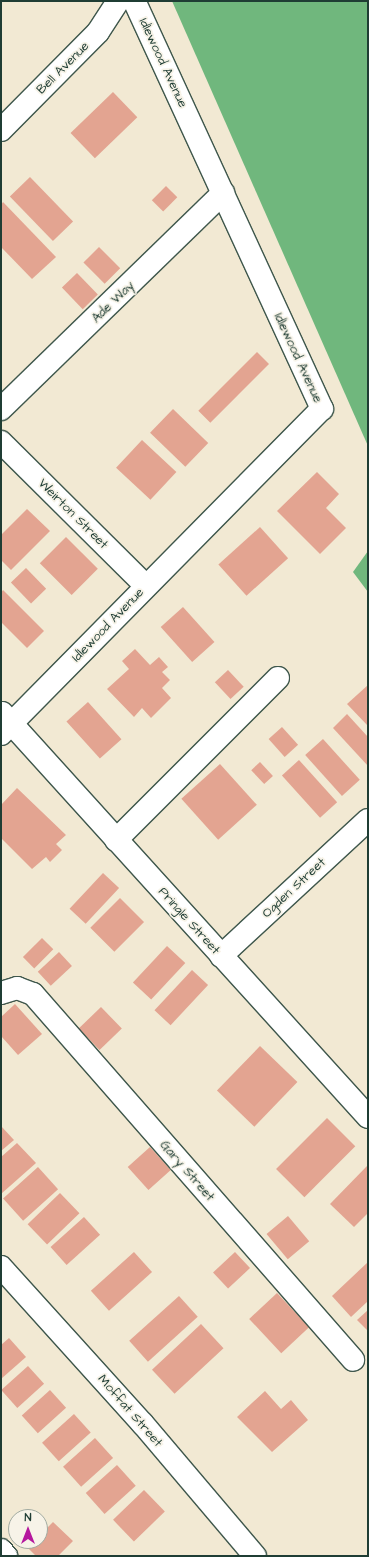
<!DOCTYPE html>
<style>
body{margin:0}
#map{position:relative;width:369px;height:1557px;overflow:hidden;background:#f2e9d3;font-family:"Architects Daughter",sans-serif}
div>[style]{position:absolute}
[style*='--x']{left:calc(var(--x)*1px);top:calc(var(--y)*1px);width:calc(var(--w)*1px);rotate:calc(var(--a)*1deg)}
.forest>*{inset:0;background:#70b77d}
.building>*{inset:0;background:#e3a491;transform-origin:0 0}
.roads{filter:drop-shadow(1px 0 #3f574c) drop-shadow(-1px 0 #3f574c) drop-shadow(0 1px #3f574c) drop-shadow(0 -1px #3f574c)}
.minor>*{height:22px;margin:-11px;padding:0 11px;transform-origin:11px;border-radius:11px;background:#fff}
span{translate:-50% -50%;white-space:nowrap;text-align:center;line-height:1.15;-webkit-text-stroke:3.5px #f7f3e8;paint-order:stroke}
.street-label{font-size:13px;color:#1f3d34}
.frame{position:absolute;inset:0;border:2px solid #1f3d34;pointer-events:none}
.north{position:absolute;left:8px;top:1509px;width:40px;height:40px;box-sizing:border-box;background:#f7f3e8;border:1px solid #a1aaa0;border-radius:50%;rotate:0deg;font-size:11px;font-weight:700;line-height:16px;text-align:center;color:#1f3d34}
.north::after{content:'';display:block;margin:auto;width:14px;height:18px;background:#b5179e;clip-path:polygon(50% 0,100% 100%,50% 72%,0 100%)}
</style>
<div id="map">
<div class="forest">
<div style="clip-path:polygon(172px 1px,368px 1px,368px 446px)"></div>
<div style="clip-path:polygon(368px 551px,368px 592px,353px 572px)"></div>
</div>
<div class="building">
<div style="left:113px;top:92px;width:35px;height:59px;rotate:46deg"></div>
<div style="left:30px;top:177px;width:62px;height:28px;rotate:46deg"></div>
<div style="left:166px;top:186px;width:16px;height:20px;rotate:45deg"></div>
<div style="clip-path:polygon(3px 202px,56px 257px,32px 279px,1px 247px,1px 205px)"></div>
<div style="left:99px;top:247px;width:30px;height:22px;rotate:45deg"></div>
<div style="left:77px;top:273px;width:30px;height:21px;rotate:46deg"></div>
<div style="left:257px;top:352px;width:17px;height:83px;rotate:45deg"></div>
<div style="left:173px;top:409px;width:49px;height:33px;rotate:44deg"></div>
<div style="left:142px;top:440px;width:47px;height:38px;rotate:43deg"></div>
<div style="clip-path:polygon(317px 472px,339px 494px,326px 508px,346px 528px,320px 554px,277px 511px)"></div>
<div style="clip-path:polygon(27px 509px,50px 531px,11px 570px,1px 560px,1px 535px)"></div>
<div style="left:260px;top:527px;width:42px;height:56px;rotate:48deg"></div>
<div style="left:66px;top:537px;width:45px;height:37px;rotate:45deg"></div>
<div style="left:26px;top:568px;width:29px;height:21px;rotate:46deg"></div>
<div style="clip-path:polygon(3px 590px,44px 631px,27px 648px,1px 622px,1px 593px)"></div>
<div style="left:183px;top:607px;width:47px;height:30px;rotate:48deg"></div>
<div style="clip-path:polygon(135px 649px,150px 665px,159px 657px,168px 667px,162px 672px,170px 680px,162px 688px,171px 698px,151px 718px,142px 708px,134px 717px,107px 689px,129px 669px,122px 661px)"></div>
<div style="left:228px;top:670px;width:23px;height:18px;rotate:47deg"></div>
<div style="clip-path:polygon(368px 685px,368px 726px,347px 704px)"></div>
<div style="left:88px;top:702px;width:50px;height:29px;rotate:48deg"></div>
<div style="clip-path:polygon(347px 714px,368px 737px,368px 766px,333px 728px)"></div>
<div style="left:282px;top:727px;width:24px;height:18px;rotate:48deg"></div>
<div style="left:323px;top:739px;width:55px;height:24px;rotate:48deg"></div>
<div style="left:299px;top:760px;width:57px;height:23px;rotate:48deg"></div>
<div style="left:260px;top:762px;width:19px;height:12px;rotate:47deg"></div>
<div style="left:220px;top:764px;width:55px;height:52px;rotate:48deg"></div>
<div style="clip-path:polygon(17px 788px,66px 835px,56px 844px,62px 850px,50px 862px,46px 857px,32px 869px,1px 838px,1px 805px)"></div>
<div style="left:103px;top:873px;width:22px;height:49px;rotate:43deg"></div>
<div style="left:120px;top:898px;width:34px;height:42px;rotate:45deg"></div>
<div style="left:42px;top:938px;width:16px;height:27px;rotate:45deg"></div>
<div style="left:167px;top:946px;width:25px;height:50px;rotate:43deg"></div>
<div style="left:59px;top:952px;width:19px;height:29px;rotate:47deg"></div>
<div style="left:192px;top:970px;width:22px;height:55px;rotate:43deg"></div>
<div style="clip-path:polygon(15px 1004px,42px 1034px,18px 1055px,1px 1036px,1px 1017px)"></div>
<div style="left:101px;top:1007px;width:30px;height:31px;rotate:46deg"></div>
<div style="left:260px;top:1046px;width:52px;height:62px;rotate:44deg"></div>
<div style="left:327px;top:1118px;width:40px;height:72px;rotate:45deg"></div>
<div style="clip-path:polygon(1px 1126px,14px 1140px,1px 1151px)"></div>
<div style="clip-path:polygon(17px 1143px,36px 1163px,1px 1194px,1px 1157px)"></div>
<div style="left:150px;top:1147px;width:31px;height:30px;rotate:48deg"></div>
<div style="clip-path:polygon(367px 1166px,368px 1213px,354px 1227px,330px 1204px)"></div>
<div style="left:38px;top:1167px;width:30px;height:47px;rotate:48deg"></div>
<div style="left:60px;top:1193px;width:28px;height:45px;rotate:46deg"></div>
<div style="left:288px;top:1216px;width:33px;height:28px;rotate:50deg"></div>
<div style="left:84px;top:1217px;width:24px;height:45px;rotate:48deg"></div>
<div style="left:134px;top:1252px;width:27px;height:58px;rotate:48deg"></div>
<div style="left:235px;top:1252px;width:22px;height:30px;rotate:47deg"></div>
<div style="clip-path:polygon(368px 1262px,368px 1301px,351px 1317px,332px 1296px)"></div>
<div style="left:277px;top:1293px;width:47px;height:38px;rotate:47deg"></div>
<div style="left:179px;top:1296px;width:28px;height:67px;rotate:48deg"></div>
<div style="clip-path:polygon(368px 1310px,368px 1331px,357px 1320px)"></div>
<div style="left:201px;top:1324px;width:33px;height:67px;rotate:47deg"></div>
<div style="clip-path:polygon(9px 1338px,26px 1357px,1px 1379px,1px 1345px)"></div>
<div style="left:28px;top:1366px;width:24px;height:36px;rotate:48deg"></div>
<div style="left:50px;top:1390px;width:24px;height:38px;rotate:48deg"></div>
<div style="clip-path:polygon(265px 1391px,281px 1409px,291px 1400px,308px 1420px,272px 1452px,237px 1417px)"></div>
<div style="left:74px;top:1414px;width:25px;height:43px;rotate:48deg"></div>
<div style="left:95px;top:1438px;width:27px;height:43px;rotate:48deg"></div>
<div style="left:117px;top:1465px;width:28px;height:42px;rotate:48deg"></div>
<div style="left:144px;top:1490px;width:30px;height:43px;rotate:46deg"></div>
<div style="clip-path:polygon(53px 1522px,73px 1541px,58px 1556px,36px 1556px,27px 1547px,34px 1541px,40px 1541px,40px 1535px)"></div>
</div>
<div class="roads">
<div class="minor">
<div style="--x:1;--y:130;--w:138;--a:-45.3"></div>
<div style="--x:98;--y:32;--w:37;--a:-57"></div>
<div style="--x:1;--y:409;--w:310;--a:-44.2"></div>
<div style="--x:1;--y:442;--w:204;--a:44.8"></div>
<div style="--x:2;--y:713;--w:545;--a:47.83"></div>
<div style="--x:1;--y:734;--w:457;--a:-45.4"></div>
<div style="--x:322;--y:409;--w:449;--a:-114.7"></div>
<div style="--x:116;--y:840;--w:229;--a:-45"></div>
<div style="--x:221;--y:956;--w:200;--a:-42.8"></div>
<div style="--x:1;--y:993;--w:17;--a:-17"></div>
<div style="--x:17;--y:988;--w:17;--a:21"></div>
<div style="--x:33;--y:994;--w:486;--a:48.8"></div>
<div style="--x:1;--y:1267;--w:212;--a:47.9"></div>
<div style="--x:143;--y:1424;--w:173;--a:49.7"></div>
<div style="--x:1;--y:1550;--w:8;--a:50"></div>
</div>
</div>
<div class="street-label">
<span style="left:163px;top:63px;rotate:65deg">Idlewood Avenue</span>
<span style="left:63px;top:68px;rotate:-45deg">Bell Avenue</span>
<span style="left:113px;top:302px;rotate:-44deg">Ade Way</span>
<span style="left:298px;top:358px;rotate:65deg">Idlewood Avenue</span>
<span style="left:73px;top:514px;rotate:45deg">Weirton Street</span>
<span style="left:108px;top:625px;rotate:-46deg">Idlewood Avenue</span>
<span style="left:294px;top:888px;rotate:-43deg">Ogden Street</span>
<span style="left:189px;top:921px;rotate:48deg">Pringle Street</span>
<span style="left:187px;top:1171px;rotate:49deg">Gary Street</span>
<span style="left:130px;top:1411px;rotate:49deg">Moffat Street</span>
</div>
<div class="frame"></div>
<div class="north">N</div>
</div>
